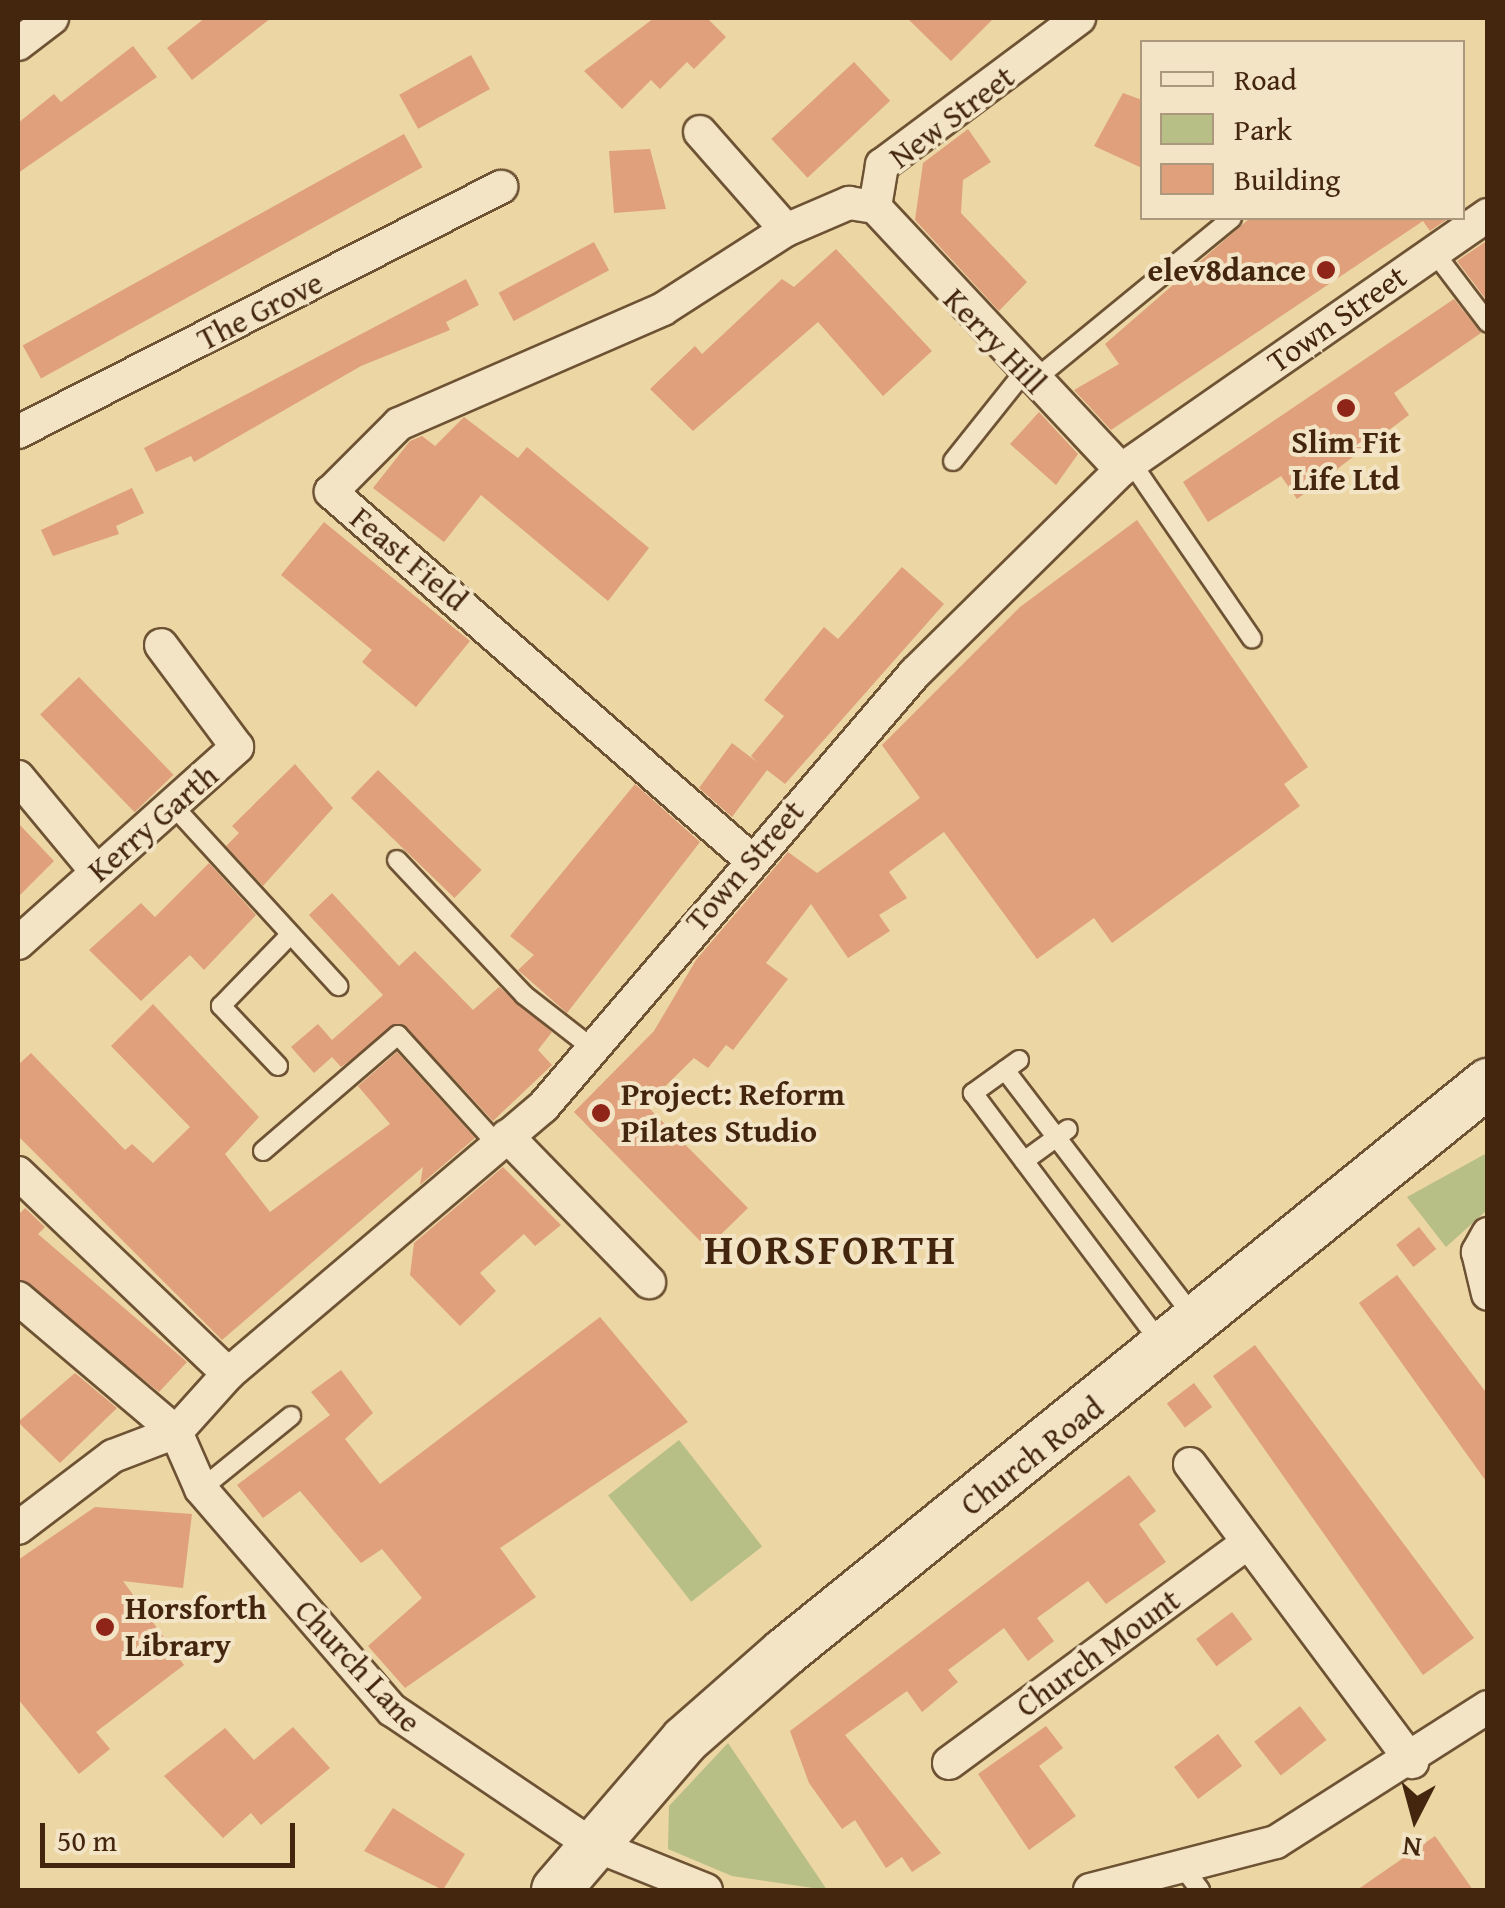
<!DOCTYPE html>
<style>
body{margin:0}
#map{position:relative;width:1505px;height:1908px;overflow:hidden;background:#ebd6a4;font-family:"Gentium Book Plus",serif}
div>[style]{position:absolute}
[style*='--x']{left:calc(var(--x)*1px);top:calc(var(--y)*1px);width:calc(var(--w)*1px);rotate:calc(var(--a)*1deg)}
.green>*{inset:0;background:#b7be86;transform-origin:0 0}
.building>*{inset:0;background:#dfa07b;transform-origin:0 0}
.roads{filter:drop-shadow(2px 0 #6e5234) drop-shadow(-2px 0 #6e5234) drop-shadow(0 2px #6e5234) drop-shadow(0 -2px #6e5234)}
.lane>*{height:18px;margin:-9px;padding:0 9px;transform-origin:9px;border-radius:9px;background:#f2e4c4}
.street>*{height:32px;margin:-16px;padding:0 16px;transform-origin:16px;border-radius:16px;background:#f2e4c4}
.secondary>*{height:48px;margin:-24px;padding:0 24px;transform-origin:24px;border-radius:24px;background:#f2e4c4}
.dots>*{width:28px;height:28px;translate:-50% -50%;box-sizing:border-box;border:5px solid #f2e4c4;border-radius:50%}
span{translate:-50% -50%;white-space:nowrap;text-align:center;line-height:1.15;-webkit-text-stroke:8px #f2e4c4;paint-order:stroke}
.street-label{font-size:32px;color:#44260f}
.poi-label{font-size:32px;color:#44260f;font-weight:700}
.right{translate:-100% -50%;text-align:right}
.left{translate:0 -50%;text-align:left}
.district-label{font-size:42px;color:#44260f;font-weight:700;letter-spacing:2.5px}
.frame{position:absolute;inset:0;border:20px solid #44260f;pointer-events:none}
.legend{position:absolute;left:1140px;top:40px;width:325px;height:180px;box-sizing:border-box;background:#f2e4c4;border:2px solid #ac987c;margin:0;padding:12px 18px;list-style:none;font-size:30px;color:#44260f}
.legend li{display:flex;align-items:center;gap:20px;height:50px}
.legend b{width:50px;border:2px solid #ac987c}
.north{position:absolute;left:1365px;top:1768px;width:100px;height:100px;-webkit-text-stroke:8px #f2e4c4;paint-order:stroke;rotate:186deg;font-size:28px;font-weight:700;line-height:40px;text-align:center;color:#44260f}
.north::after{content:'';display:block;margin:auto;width:35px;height:45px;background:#44260f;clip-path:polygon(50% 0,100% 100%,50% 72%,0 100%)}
.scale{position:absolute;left:40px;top:1823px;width:255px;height:45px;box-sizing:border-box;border:5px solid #44260f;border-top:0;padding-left:12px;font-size:30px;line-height:35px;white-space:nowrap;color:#44260f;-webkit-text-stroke:8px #f2e4c4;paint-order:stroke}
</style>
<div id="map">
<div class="green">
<div style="clip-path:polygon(1487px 1153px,1487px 1210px,1446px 1247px,1407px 1197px)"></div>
<div style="left:679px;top:1440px;width:135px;height:90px;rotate:52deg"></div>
<div style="clip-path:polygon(728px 1743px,827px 1890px,732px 1876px,668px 1849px,669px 1806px)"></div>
</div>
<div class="building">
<div style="clip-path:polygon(205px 18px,271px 18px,192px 80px,167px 48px)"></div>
<div style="clip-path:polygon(654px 18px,707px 18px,726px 37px,694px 69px,687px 62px,660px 89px,651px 80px,622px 109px,584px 71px)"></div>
<div style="clip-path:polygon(907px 18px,994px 18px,951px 61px)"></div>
<div style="clip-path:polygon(133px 46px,157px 77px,18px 173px,18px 123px,54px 94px,61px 102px)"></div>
<div style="left:471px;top:55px;width:39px;height:82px;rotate:61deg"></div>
<div style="left:854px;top:62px;width:53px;height:113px;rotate:47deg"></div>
<div style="clip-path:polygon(1123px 93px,1142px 100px,1142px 168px,1094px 146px)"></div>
<div style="clip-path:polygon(968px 129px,991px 162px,963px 180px,961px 213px,1027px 282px,999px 311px,915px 220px,923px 163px)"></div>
<div style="left:404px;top:134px;width:38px;height:436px;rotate:61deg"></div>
<div style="clip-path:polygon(650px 149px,666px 209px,614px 213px,609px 151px)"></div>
<div style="clip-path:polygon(1250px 218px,1449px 218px,1430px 231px,1423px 221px,1111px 430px,1074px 390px,1119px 364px,1105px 344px)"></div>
<div style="clip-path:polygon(1488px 240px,1488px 302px,1457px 261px)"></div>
<div style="left:594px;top:242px;width:32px;height:108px;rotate:62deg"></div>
<div style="clip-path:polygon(836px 249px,932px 351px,883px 396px,818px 322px,693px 431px,650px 389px,695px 346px,702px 354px,782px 279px,794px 287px)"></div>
<div style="clip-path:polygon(466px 279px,479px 305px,446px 322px,450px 330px,361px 366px,194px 462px,191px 456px,156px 472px,144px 448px)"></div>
<div style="clip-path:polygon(1454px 299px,1481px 333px,1394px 393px,1409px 415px,1297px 499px,1281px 476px,1208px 522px,1183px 482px)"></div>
<div style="clip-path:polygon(1039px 412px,1078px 454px,1056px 485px,1010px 444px)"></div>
<div style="clip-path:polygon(464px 417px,518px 458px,527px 447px,649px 548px,608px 601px,481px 495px,444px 542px,373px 488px,410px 441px,422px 436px,435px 446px)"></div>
<div style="clip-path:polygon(132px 488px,144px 513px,116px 526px,119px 534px,53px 556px,41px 530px)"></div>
<div style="clip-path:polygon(1137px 520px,1308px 767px,1284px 784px,1300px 806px,1112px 943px,1094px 918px,1037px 959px,944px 832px,889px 872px,907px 898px,879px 915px,890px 931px,848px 958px,811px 904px,766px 963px,788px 979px,733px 1050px,726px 1045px,708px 1068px,694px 1058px,646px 1105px,748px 1208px,707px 1248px,574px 1112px,654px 1031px,696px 960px,788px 852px,817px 873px,920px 798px,882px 745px,1020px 607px)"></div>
<div style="clip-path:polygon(324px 522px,470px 641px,416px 707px,362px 662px,372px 650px,281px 575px)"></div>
<div style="clip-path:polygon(902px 567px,944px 604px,785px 784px,767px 770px,732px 817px,699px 788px,732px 743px,757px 762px,751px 756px,784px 716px,764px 700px,824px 627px,838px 639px)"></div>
<div style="left:79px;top:677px;width:136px;height:54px;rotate:46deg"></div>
<div style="clip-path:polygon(295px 764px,333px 808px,263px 886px,226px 846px,239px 833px,232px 826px)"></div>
<div style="left:378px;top:770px;width:144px;height:39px;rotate:44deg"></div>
<div style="clip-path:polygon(635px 784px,700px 842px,567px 1013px,518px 970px,534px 955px,510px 936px)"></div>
<div style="clip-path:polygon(18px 823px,54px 861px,18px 897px)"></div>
<div style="clip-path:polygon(209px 863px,256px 915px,204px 970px,190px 955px,141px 1001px,89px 950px,141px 903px,155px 917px)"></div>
<div style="clip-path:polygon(332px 893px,399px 966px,415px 951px,473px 1010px,499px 987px,552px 1032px,538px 1050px,552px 1065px,493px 1121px,403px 1024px,341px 1067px,332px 1057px,314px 1073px,291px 1047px,318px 1024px,332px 1040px,383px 995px,309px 915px)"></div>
<div style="clip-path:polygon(153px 1004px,259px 1117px,225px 1154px,270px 1212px,390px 1124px,358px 1086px,397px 1052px,475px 1138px,420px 1185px,423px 1167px,222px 1340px,18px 1136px,18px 1065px,31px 1053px,125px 1150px,132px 1144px,153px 1163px,190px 1127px,111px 1046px)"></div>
<div style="clip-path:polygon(503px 1167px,561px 1225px,535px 1246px,524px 1234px,480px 1273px,496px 1291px,460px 1326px,410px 1275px,414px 1243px)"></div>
<div style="clip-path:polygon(25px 1208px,45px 1227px,38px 1234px,187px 1362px,159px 1392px,18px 1279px,18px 1215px)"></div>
<div style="left:1419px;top:1227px;width:28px;height:29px;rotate:52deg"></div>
<div style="clip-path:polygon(1397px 1275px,1488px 1395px,1488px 1484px,1359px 1303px)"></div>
<div style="clip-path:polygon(600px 1317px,688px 1422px,500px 1548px,536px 1597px,405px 1688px,368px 1646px,422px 1598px,382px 1549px,361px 1563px,300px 1491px,263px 1518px,237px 1485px,330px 1415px,311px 1392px,341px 1370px,373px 1413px,345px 1439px,380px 1484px)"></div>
<div style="clip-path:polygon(1255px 1345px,1474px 1638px,1423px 1675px,1213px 1376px)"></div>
<div style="clip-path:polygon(75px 1373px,117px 1408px,60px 1463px,18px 1422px)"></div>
<div style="left:1194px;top:1383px;width:30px;height:34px;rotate:53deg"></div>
<div style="clip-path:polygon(1129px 1475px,1156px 1511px,1139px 1524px,1166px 1562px,1106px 1604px,1088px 1581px,1037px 1618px,1054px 1641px,1028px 1661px,1004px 1628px,948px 1670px,958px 1682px,922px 1712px,907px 1691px,845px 1735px,941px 1853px,912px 1872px,902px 1857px,886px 1868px,855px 1820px,842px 1829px,809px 1783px,790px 1731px)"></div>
<div style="clip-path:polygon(95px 1507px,192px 1514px,183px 1588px,123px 1581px,184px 1665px,96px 1732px,110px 1749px,79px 1774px,18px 1699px,18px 1560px)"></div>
<div style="left:1232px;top:1612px;width:34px;height:45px;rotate:53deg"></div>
<div style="left:1300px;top:1706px;width:43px;height:58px;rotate:52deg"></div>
<div style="clip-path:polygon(1046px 1726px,1063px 1748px,1039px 1766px,1076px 1816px,1029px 1850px,978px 1774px)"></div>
<div style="clip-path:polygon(293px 1727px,330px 1768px,261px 1825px,251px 1813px,223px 1838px,164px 1776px,225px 1728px,254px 1760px)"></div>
<div style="left:1218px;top:1734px;width:40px;height:55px;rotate:53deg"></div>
<div style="clip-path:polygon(393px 1808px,465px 1854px,443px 1890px,364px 1851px)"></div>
<div style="clip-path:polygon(1435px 1836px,1473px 1890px,1357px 1890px)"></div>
</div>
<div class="roads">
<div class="lane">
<div style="--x:1434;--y:252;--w:89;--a:52.7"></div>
<div style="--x:1033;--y:381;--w:257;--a:-39.3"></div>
<div style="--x:953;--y:461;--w:114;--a:-51.4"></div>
<div style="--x:1131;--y:462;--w:214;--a:55.6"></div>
<div style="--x:177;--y:810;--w:239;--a:47.5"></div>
<div style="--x:397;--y:860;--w:185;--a:46.7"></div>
<div style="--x:524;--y:995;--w:86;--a:37.9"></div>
<div style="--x:1019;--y:1060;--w:57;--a:144.3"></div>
<div style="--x:973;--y:1093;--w:316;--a:53.1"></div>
<div style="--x:278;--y:1066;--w:83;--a:-133.5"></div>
<div style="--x:221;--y:1006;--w:99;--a:-45.8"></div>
<div style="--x:1005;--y:1070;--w:315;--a:52.6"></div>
<div style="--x:263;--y:1151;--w:178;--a:-40.7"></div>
<div style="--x:398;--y:1035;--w:147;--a:47.8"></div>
<div style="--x:1024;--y:1161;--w:54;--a:-36"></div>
<div style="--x:201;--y:1489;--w:116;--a:-39"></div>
<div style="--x:1182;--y:1866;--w:30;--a:53"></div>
</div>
<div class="street">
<div style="--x:18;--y:44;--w:43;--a:-37.4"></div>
<div style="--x:700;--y:132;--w:130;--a:48.7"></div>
<div style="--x:875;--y:207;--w:360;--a:46.9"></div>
<div style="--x:18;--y:432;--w:542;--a:-26.9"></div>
<div style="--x:18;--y:777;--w:122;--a:50.3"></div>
<div style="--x:749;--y:858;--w:556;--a:-138.79"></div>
<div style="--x:331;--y:492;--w:96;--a:-45"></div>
<div style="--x:399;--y:424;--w:288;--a:-23.5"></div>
<div style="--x:663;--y:309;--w:146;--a:-32.7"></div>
<div style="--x:786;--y:230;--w:69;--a:-23.2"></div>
<div style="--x:849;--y:203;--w:26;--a:9"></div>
<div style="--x:875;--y:207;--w:43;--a:-80.5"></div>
<div style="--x:882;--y:165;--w:246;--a:-36.7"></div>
<div style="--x:18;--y:943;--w:294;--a:-41.8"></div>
<div style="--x:237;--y:747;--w:127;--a:-126.7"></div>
<div style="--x:507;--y:1136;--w:204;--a:45.8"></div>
<div style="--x:18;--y:1173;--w:291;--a:43.7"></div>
<div style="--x:1488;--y:1234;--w:21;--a:119"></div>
<div style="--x:1478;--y:1252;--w:43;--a:76.6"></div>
<div style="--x:18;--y:1298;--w:207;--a:40.3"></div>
<div style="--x:176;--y:1432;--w:62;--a:66.3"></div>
<div style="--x:201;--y:1489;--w:292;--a:49.2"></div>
<div style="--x:392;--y:1710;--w:238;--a:34"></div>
<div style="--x:589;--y:1843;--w:126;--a:21.9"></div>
<div style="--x:1190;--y:1464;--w:372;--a:53.3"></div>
<div style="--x:18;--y:1528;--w:119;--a:-37.2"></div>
<div style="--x:113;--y:1456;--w:67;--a:-20.9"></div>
<div style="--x:176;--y:1432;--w:78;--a:-48.1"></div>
<div style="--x:228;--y:1374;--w:413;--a:-40.3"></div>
<div style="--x:543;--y:1107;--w:572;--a:-49.4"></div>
<div style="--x:915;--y:673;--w:289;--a:-44.6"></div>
<div style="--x:1121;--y:470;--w:447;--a:-34.8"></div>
<div style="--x:949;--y:1763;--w:370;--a:-36.4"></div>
<div style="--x:1090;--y:1890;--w:192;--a:-14.5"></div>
<div style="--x:1276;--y:1842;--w:251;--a:-32.5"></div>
</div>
<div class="secondary">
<div style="--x:556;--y:1890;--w:198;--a:-49.3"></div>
<div style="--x:685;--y:1740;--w:132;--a:-41.3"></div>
<div style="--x:784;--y:1653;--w:906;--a:-39"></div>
</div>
</div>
<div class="dots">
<div style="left:1326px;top:270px;background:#8f2418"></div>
<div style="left:1346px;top:408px;background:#8f2418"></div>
<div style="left:601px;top:1113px;background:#8f2418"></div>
<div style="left:105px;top:1627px;background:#8f2418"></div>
</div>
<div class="street-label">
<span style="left:952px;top:117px;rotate:-37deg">New Street</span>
<span style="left:260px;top:311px;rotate:-27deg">The Grove</span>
<span style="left:1337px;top:319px;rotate:-35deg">Town Street</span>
<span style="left:995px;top:341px;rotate:46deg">Kerry Hill</span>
<span style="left:409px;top:559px;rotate:40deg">Feast Field</span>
<span style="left:153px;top:823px;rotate:-41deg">Kerry Garth</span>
<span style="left:745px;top:866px;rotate:-49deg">Town Street</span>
<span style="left:1032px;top:1456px;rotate:-38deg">Church Road</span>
<span style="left:1098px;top:1653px;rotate:-36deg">Church Mount</span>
<span style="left:358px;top:1666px;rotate:47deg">Church Lane</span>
</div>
<div class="poi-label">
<span class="right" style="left:1306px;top:270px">elev8dance</span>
<span style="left:1346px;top:461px">Slim Fit<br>Life Ltd</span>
<span class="left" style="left:621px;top:1113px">Project: Reform<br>Pilates Studio</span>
<span class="left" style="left:125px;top:1627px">Horsforth<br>Library</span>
</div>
<div class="district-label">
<span style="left:831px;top:1249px">HORSFORTH</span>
</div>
<div class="frame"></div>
<ul class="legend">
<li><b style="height:12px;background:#f2e4c4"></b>Road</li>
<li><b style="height:28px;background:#b7be86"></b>Park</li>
<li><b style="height:28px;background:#dfa07b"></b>Building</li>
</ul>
<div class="north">N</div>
<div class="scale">50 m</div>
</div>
